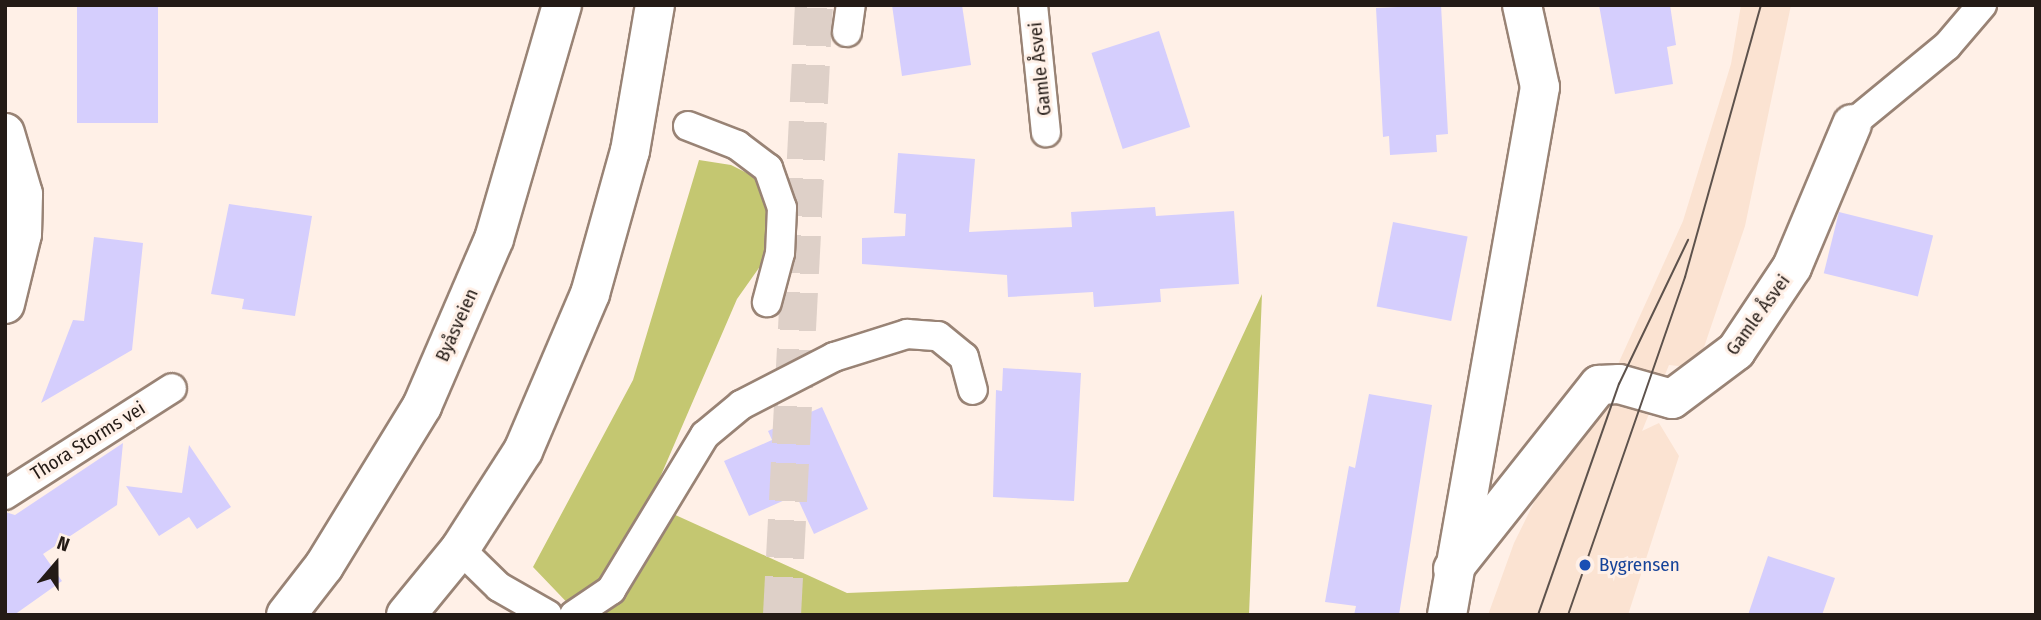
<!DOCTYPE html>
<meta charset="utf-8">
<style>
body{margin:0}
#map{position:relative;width:2041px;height:620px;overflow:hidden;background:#fff0e7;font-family:"Fira Sans Condensed",sans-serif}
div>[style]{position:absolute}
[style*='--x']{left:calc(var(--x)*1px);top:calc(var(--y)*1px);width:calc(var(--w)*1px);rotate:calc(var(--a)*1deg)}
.built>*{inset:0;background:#fbe3d2}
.forest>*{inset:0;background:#c4c771}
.building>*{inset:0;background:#d5cefd;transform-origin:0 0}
.trunk-tunnel>*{height:38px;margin-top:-19px;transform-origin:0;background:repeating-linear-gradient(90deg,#ded0c8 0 38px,transparent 0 57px)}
.roads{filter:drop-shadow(2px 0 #998375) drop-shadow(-2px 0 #998375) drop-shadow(0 2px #998375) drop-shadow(0 -2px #998375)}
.service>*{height:28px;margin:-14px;padding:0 14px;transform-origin:14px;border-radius:14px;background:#fff}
.minor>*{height:38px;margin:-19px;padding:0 19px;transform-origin:19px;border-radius:19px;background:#fff}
.secondary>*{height:38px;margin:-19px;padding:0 19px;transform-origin:19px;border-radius:19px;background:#fff}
.tram>*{height:2px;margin:-1px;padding:0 1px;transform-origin:1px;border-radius:1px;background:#5d524c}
.dots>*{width:19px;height:19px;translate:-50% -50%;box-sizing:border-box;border:4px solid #fff0e7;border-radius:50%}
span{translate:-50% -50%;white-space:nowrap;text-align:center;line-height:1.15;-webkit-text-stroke:6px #fff0e7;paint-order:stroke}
.street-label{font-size:19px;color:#241b16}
.transit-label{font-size:19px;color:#164399}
.left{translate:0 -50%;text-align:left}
.frame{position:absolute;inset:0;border:7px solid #241b16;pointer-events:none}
.north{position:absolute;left:21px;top:529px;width:70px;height:70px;-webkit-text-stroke:5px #fff0e7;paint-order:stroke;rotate:20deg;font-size:19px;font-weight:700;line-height:28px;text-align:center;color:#241b16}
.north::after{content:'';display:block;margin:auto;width:24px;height:32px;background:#241b16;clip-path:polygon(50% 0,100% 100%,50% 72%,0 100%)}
</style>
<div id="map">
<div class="built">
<div style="clip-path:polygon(1741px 5px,1791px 5px,1745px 226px,1697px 368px,1669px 365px,1642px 431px,1659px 423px,1679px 456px,1628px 615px,1488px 615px,1514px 543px,1549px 472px,1589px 428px,1683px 221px,1731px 64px)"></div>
</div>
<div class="forest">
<div style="clip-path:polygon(699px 160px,731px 165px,757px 178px,766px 205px,768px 255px,737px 299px,649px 503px,847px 593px,1128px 582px,1262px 294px,1249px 615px,579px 615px,533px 567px,633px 380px)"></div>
</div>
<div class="building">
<div style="left:77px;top:5px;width:81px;height:118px"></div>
<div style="clip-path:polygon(892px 5px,962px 5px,971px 65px,902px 76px)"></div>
<div style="clip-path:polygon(1441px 5px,1448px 134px,1436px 135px,1437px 152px,1390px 155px,1389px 136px,1383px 137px,1376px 8px)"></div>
<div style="clip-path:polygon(1599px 5px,1670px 5px,1676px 45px,1667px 47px,1673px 84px,1615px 94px)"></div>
<div style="left:1159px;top:31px;width:101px;height:71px;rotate:72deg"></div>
<div style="clip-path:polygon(898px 153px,975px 159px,969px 232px,1072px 227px,1071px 212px,1155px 207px,1156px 216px,1234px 211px,1239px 284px,1160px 289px,1161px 302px,1094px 307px,1093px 292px,1008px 297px,1007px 275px,862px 264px,862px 238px,905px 236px,906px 214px,894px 213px)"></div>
<div style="clip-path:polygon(229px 204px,312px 216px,295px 316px,242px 309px,244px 299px,211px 294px)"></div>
<div style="left:1839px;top:212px;width:97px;height:63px;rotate:14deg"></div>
<div style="left:1393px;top:222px;width:76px;height:86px;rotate:11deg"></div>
<div style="clip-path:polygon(94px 237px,143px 243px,132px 350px,41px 403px,73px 320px,84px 321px)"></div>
<div style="clip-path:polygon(1003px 368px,1081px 373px,1074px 501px,993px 497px,996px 390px,1002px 391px)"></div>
<div style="clip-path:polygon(1369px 394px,1432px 405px,1399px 615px,1354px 615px,1356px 606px,1325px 602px,1349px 466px,1355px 468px)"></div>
<div style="clip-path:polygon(822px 407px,868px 509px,814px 534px,796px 495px,749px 516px,724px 461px,772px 440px,768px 431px)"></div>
<div style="clip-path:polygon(123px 443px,117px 505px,43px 554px,62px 581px,14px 615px,5px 615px,5px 512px,15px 515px)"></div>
<div style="clip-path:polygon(189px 445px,231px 507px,197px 529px,189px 517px,159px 536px,126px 486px,182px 493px)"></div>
<div style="clip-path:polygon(1768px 556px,1835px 578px,1822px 615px,1748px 615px)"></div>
</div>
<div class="trunk-tunnel">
<div style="--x:782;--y:615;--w:611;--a:-87"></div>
</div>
<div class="roads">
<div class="service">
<div style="--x:1033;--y:5;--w:128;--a:84.2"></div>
<div style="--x:847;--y:32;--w:27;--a:-82"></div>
<div style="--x:1852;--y:124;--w:123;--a:-39.4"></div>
<div style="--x:1947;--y:46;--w:54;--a:-49.5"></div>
<div style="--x:688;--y:126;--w:53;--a:21.2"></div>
<div style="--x:737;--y:145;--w:39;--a:37"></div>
<div style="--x:768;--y:168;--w:42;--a:70.7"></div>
<div style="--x:782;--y:208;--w:45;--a:92.5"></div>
<div style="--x:780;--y:253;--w:51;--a:104.9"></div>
<div style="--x:5;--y:495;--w:198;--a:-32.6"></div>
<div style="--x:460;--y:549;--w:54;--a:44.3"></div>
<div style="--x:499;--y:587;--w:56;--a:29.7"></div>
<div style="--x:574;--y:615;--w:45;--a:-34"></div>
<div style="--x:611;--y:590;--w:181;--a:-58.8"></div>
<div style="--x:705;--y:435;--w:47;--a:-39.8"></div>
<div style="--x:741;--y:405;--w:105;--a:-27.3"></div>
<div style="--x:834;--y:357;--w:77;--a:-17.5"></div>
<div style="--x:907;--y:334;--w:31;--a:4"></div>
<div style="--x:938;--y:336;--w:33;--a:39"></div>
<div style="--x:964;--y:357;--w:34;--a:75"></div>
</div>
<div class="minor">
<div style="--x:5;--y:133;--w:64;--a:73.6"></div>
<div style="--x:23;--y:194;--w:40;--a:91.4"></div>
<div style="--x:22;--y:234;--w:72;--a:103.7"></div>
<div style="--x:1453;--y:569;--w:235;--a:-51.6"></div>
<div style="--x:1599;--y:385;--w:20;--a:-3"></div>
<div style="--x:1619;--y:384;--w:55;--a:15.8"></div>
<div style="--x:1672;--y:399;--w:80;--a:-36.9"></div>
<div style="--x:1736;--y:351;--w:101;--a:-56.3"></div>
<div style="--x:1792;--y:267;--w:155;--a:-67.2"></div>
<div style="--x:1447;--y:615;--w:536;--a:-80.01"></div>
<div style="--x:1540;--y:87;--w:84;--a:-102.4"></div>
</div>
<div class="secondary">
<div style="--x:286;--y:615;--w:62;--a:-52.2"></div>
<div style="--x:324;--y:566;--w:188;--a:-58.5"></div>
<div style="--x:422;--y:406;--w:182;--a:-66.7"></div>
<div style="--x:494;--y:239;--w:244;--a:-73.8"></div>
<div style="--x:406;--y:615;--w:85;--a:-50.7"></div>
<div style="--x:460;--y:549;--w:117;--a:-57.3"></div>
<div style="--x:523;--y:451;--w:171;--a:-66.9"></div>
<div style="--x:590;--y:294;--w:148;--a:-74.4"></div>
<div style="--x:630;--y:151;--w:148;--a:-80.3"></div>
</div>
</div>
<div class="tram">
<div style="--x:1538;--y:615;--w:245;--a:-70.7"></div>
<div style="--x:1619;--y:384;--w:160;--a:-64.4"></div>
<div style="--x:1568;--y:615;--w:358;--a:-70.9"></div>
<div style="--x:1685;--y:277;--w:282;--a:-74.4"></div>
</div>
<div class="dots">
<div style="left:1585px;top:565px;background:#1a4fb4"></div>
</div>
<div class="street-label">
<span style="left:1040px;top:69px;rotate:-96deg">Gamle Åsvei</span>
<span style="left:1758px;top:315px;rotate:-54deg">Gamle Åsvei</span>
<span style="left:457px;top:325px;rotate:-66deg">Byåsveien</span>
<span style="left:88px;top:441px;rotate:-32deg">Thora Storms vei</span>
</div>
<div class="transit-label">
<span class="left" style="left:1599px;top:565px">Bygrensen</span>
</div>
<div class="frame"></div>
<div class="north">N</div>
</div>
